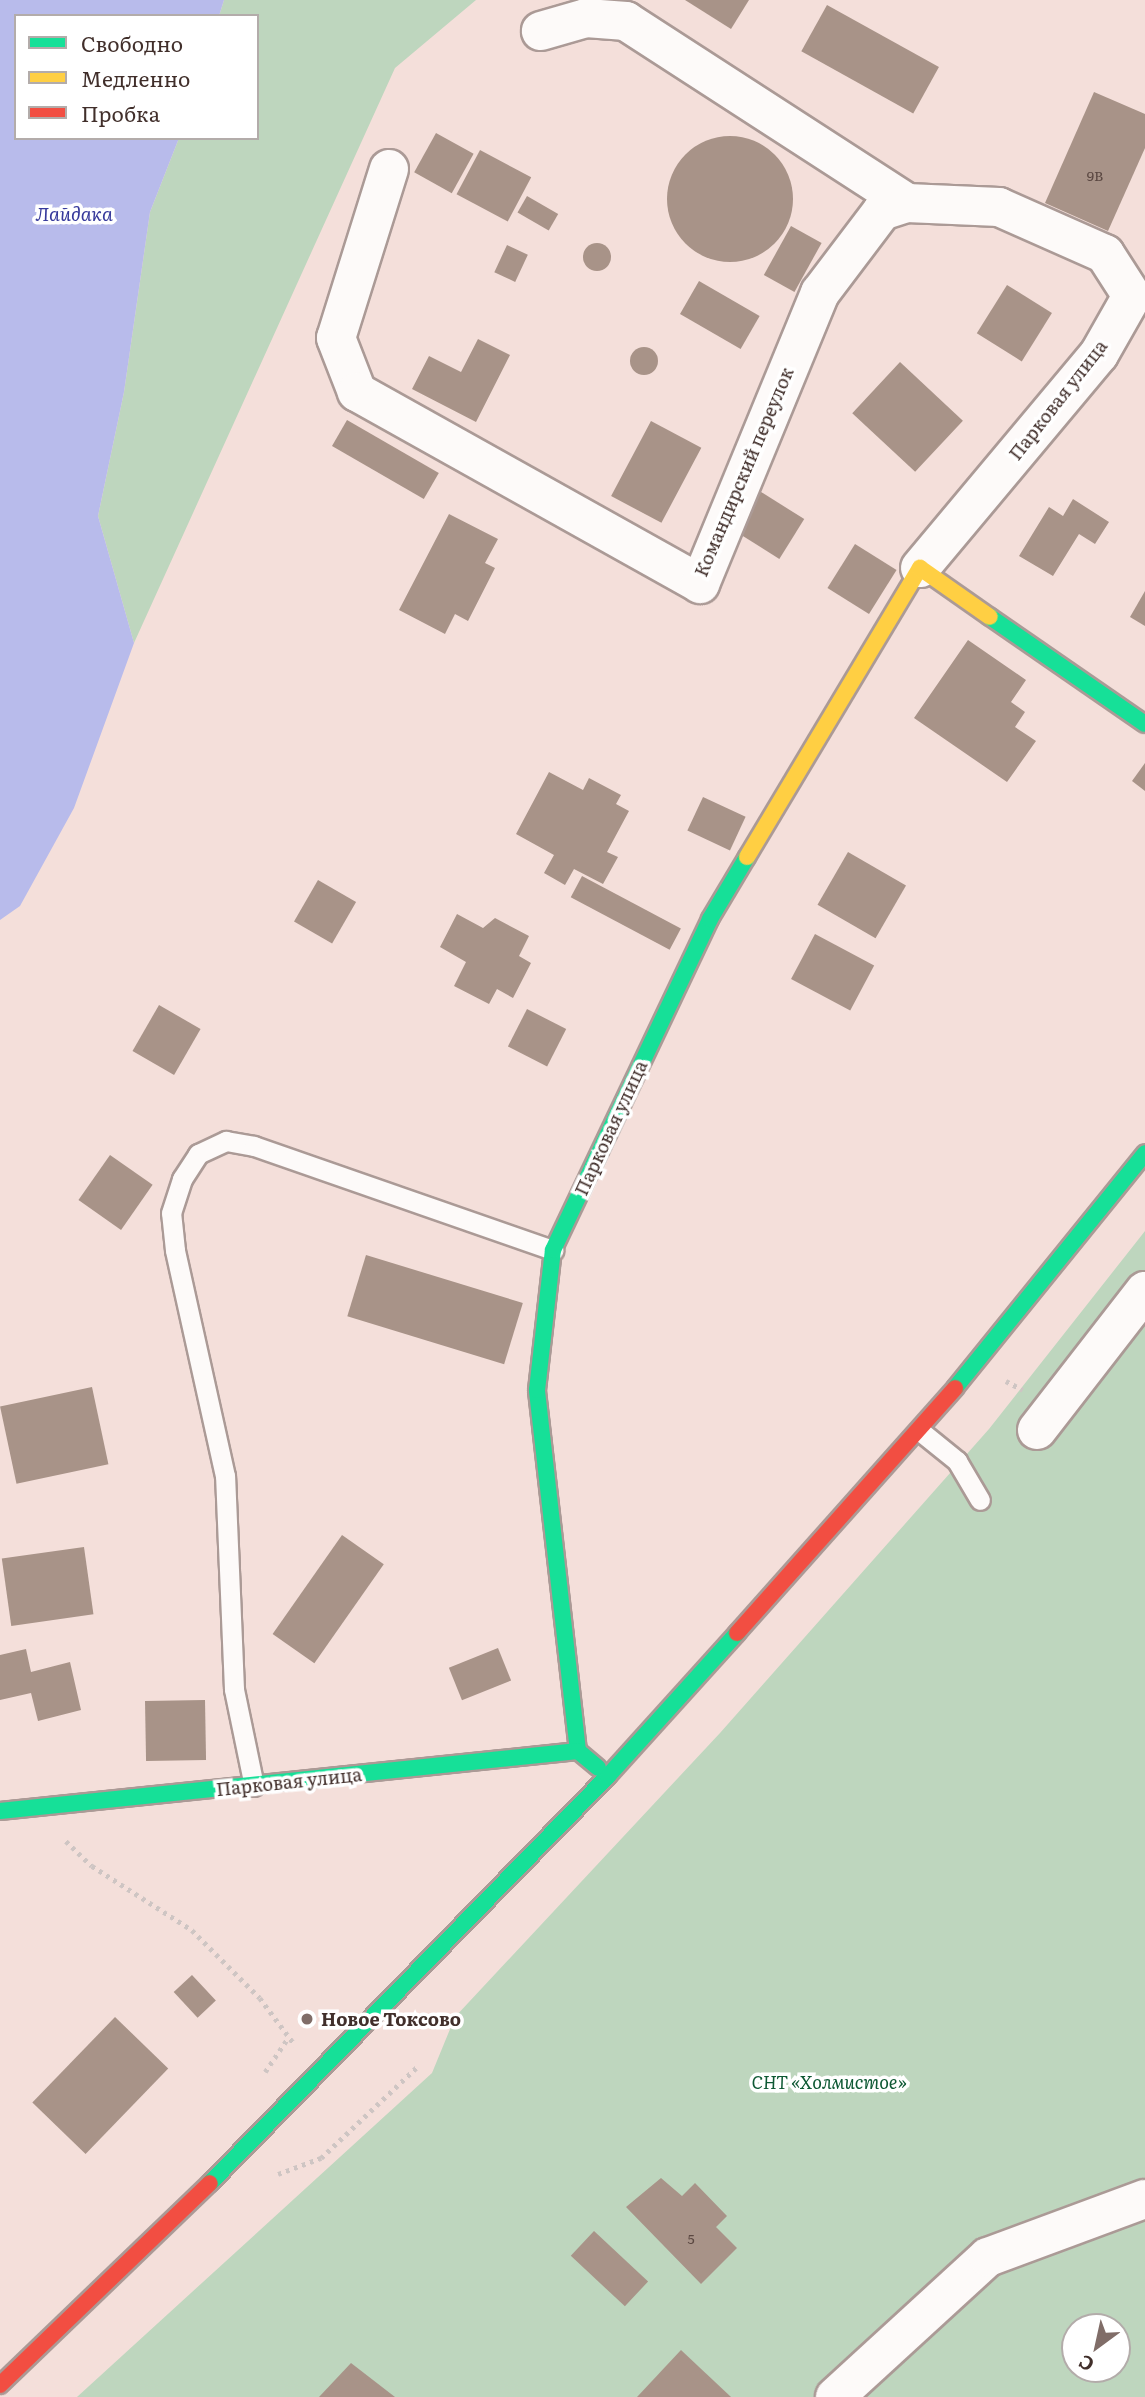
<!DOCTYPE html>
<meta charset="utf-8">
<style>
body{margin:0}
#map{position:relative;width:1145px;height:2397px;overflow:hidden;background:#f4dfda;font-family:Literata,serif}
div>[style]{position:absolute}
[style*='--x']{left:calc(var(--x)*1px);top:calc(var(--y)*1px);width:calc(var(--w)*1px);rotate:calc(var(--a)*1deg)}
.green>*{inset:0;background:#bed6be}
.water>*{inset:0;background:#b8bbeb}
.building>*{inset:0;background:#a89388;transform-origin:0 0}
.round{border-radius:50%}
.path>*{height:4.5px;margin-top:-2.25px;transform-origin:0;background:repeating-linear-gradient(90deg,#cec5c3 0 3.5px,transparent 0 8.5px)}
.roads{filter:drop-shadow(2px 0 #ab9a96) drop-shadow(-2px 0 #ab9a96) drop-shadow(0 2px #ab9a96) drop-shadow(0 -2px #ab9a96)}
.lane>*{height:19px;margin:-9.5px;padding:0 9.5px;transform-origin:9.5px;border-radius:9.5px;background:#fdfaf9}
.street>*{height:38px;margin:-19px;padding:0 19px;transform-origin:19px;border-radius:19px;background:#fdfaf9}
.fast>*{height:16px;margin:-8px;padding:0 8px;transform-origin:8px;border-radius:8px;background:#16e098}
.slow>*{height:16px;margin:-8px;padding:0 8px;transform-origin:8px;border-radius:8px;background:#ffcf43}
.jam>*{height:16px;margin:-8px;padding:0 8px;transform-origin:8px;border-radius:8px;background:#f24e42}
.dots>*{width:19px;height:19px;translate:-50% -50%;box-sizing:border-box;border:4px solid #fff;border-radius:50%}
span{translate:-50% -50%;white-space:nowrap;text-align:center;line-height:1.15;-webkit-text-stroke:7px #fff;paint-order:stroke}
.number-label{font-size:14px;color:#5b4842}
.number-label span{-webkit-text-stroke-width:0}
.street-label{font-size:18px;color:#412f2b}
.poi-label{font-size:18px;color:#412f2b;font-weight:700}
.left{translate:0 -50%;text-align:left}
.park-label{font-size:18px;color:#0e5934;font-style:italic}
.water-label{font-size:19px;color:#36399b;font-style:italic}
.legend{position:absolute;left:14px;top:14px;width:245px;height:126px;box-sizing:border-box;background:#fff;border:2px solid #b3acaa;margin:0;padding:9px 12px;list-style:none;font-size:21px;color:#412f2b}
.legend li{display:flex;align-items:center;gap:14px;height:35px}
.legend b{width:35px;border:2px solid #b3acaa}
.north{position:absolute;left:1061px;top:2313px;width:70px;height:70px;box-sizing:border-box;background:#fff;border:2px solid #b3acaa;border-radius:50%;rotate:213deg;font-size:19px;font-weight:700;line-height:28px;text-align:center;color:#412f2b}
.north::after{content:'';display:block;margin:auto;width:24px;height:32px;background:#806d68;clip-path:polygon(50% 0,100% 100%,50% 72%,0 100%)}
</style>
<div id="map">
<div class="green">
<div style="clip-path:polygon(224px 0,476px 0,395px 68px,134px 643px,98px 516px,124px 392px,150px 212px,179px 138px,257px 138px,257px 16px,219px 16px)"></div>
<div style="clip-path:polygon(evenodd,1145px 1231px,1145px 2397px,77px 2397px,432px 2073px,455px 2017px,720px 1733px,989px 1429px,1145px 1231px,1075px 2327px,1117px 2327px,1117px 2369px,1075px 2369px,1075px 2327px)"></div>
</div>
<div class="water">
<div style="clip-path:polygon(0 0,224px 0,219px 16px,16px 16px,16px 138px,179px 138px,150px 212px,124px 392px,98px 516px,134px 643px,74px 808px,20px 906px,0 920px)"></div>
</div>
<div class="building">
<div style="clip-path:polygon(685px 0,749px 0,731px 29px)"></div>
<div style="left:827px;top:5px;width:128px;height:53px;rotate:29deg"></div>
<div style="clip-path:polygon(1094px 92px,1145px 114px,1145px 148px,1108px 231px,1045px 203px)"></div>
<div style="left:436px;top:133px;width:43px;height:45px;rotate:29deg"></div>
<div class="round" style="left:667px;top:136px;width:126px;height:126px"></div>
<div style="left:480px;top:150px;width:58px;height:50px;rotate:28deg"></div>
<div style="left:527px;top:196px;width:36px;height:19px;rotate:30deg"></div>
<div style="left:791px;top:226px;width:35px;height:56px;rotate:29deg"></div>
<div class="round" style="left:583px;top:243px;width:28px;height:28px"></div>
<div style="left:507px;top:245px;width:23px;height:30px;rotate:25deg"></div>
<div style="left:699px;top:281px;width:70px;height:38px;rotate:30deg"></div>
<div style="left:1007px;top:285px;width:53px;height:57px;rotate:32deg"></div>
<div style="clip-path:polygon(478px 339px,510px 355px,476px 422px,412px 389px,429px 356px,461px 372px)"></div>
<div class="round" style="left:630px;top:347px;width:28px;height:28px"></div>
<div style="left:900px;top:362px;width:86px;height:70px;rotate:43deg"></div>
<div style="left:347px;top:420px;width:106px;height:30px;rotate:30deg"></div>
<div style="left:651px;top:421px;width:57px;height:85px;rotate:28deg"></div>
<div style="left:761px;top:492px;width:51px;height:47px;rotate:32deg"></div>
<div style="clip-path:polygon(1073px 499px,1109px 522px,1095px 544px,1079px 534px,1053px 576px,1019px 556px,1049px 507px,1063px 516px)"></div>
<div style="clip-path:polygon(449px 514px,498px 539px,485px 563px,495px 568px,468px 621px,455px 614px,445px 634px,399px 610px)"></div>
<div style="left:855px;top:544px;width:49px;height:52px;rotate:32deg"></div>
<div style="clip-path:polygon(1145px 591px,1145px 626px,1130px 617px)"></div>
<div style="clip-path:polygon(968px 640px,1026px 680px,1011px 702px,1025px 712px,1015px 727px,1036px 741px,1007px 782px,914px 718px)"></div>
<div style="clip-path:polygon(1145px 763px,1145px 791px,1132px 781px)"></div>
<div style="clip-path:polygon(549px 772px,583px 790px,589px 778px,621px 795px,616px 804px,629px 811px,607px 852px,618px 857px,603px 884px,574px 869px,565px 885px,544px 873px,554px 855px,516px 834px)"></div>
<div style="left:703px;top:797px;width:47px;height:37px;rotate:25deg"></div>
<div style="left:848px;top:852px;width:67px;height:61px;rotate:30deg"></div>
<div style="left:582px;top:876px;width:112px;height:24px;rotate:28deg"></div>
<div style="left:318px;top:880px;width:44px;height:48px;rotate:30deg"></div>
<div style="clip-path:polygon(457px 914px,483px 928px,495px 918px,529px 936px,519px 956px,531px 963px,513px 998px,497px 989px,489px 1004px,454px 986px,466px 962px,440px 947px)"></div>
<div style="left:815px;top:934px;width:67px;height:51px;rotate:28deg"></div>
<div style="left:159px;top:1005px;width:48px;height:53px;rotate:30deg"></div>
<div style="left:527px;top:1009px;width:44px;height:42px;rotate:27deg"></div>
<div style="left:110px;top:1155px;width:52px;height:55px;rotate:35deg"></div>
<div style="left:366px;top:1255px;width:164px;height:64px;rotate:17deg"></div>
<div style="left:92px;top:1387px;width:79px;height:94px;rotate:78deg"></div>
<div style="left:342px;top:1535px;width:51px;height:121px;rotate:35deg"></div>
<div style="left:84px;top:1547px;width:68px;height:83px;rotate:82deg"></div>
<div style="left:498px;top:1648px;width:35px;height:53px;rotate:68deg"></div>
<div style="clip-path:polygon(26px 1649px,31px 1672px,70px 1662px,81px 1710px,38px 1721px,31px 1693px,0 1700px,0 1655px)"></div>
<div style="left:205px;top:1700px;width:60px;height:60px;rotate:89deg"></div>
<div style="left:192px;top:1975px;width:35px;height:25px;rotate:47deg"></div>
<div style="left:115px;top:2017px;width:74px;height:119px;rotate:44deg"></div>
<div style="clip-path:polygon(661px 2178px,682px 2196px,695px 2183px,727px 2216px,716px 2227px,737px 2248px,701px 2284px,626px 2207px)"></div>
<div style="left:594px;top:2231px;width:74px;height:34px;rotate:43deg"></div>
<div style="clip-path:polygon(681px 2350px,731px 2397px,637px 2397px)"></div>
<div style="clip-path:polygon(351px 2363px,395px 2397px,319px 2397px)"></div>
</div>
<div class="path">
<div style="--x:1006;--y:1381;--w:19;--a:28"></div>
<div style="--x:66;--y:1841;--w:36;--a:44"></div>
<div style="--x:92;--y:1866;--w:119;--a:32.6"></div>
<div style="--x:192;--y:1930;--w:96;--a:45"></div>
<div style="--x:260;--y:1998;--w:59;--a:53.3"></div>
<div style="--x:265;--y:2072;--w:41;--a:-55.9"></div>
<div style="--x:278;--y:2174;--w:46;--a:-20.4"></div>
<div style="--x:321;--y:2158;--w:132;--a:-43.5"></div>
</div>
<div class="roads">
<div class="lane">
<div style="--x:920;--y:1431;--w:48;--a:39"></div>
<div style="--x:957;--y:1461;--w:45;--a:59.5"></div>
<div style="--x:254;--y:1786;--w:99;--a:-101.7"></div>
<div style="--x:234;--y:1689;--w:213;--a:-92.4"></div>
<div style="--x:225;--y:1476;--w:231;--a:-102.5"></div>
<div style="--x:175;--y:1250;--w:37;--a:-96"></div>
<div style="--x:171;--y:1213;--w:36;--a:-72"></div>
<div style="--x:182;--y:1179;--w:30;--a:-57"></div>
<div style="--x:198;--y:1154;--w:31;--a:-25"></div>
<div style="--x:226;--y:1141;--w:28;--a:10"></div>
<div style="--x:254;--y:1146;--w:317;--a:19.2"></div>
</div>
<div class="street">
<div style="--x:389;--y:169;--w:177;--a:107.4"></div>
<div style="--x:336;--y:338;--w:58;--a:68.7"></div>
<div style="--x:357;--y:392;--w:393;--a:29.2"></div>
<div style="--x:700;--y:584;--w:315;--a:-67.6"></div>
<div style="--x:820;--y:293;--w:103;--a:-52.9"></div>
<div style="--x:882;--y:211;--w:26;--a:-18"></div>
<div style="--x:907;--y:203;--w:335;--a:-147.1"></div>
<div style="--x:626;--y:21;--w:40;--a:-175.7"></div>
<div style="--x:586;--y:18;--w:47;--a:163.9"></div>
<div style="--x:907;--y:203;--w:92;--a:2.5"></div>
<div style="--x:999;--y:207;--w:116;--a:23.9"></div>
<div style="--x:1105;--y:254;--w:50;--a:57.3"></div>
<div style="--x:1132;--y:296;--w:67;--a:119.6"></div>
<div style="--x:1099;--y:354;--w:279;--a:129.9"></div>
<div style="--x:1037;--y:1430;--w:176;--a:-52.2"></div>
<div style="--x:835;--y:2397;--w:207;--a:-42.5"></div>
<div style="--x:988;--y:2257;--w:167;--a:-20.3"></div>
</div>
<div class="fast">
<div style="--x:990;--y:617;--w:188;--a:34.6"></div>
<div style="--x:955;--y:1388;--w:302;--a:-51"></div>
<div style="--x:578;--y:1751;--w:363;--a:-96.5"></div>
<div style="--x:537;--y:1390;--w:141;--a:-83.5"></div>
<div style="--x:553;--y:1250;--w:366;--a:-64.6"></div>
<div style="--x:710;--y:919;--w:72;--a:-59.2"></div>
<div style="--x:0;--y:1811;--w:581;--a:-5.93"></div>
<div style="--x:578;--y:1751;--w:26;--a:40"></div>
<div style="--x:210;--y:2183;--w:569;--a:-45.64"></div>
<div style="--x:608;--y:1776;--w:193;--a:-47.9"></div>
</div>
<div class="slow">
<div style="--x:747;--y:857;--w:337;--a:-59.1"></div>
<div style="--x:920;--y:568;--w:85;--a:35"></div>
</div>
<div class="jam">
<div style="--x:737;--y:1633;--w:328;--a:-48.3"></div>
<div style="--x:0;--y:2385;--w:291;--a:-43.9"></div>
</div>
</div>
<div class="dots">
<div style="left:307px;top:2019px;background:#806d68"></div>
</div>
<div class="number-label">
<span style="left:1095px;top:175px">9В</span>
<span style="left:691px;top:2238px">5</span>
</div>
<div class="street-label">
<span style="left:1058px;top:400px;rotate:-52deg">Парковая улица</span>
<span style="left:744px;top:472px;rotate:-67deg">Командирский переулок</span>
<span style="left:611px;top:1128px;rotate:-65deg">Парковая улица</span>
<span style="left:289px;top:1782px;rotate:-6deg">Парковая улица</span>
</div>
<div class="poi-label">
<span class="left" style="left:321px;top:2019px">Новое Токсово</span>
</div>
<div class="park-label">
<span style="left:829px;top:2082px">СНТ «Холмистое»</span>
</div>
<div class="water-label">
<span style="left:74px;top:214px">Лайдака</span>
</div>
<ul class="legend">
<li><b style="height:9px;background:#16e098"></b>Свободно</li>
<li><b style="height:9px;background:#ffcf43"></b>Медленно</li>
<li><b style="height:9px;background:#f24e42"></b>Пробка</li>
</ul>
<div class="north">С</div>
</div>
